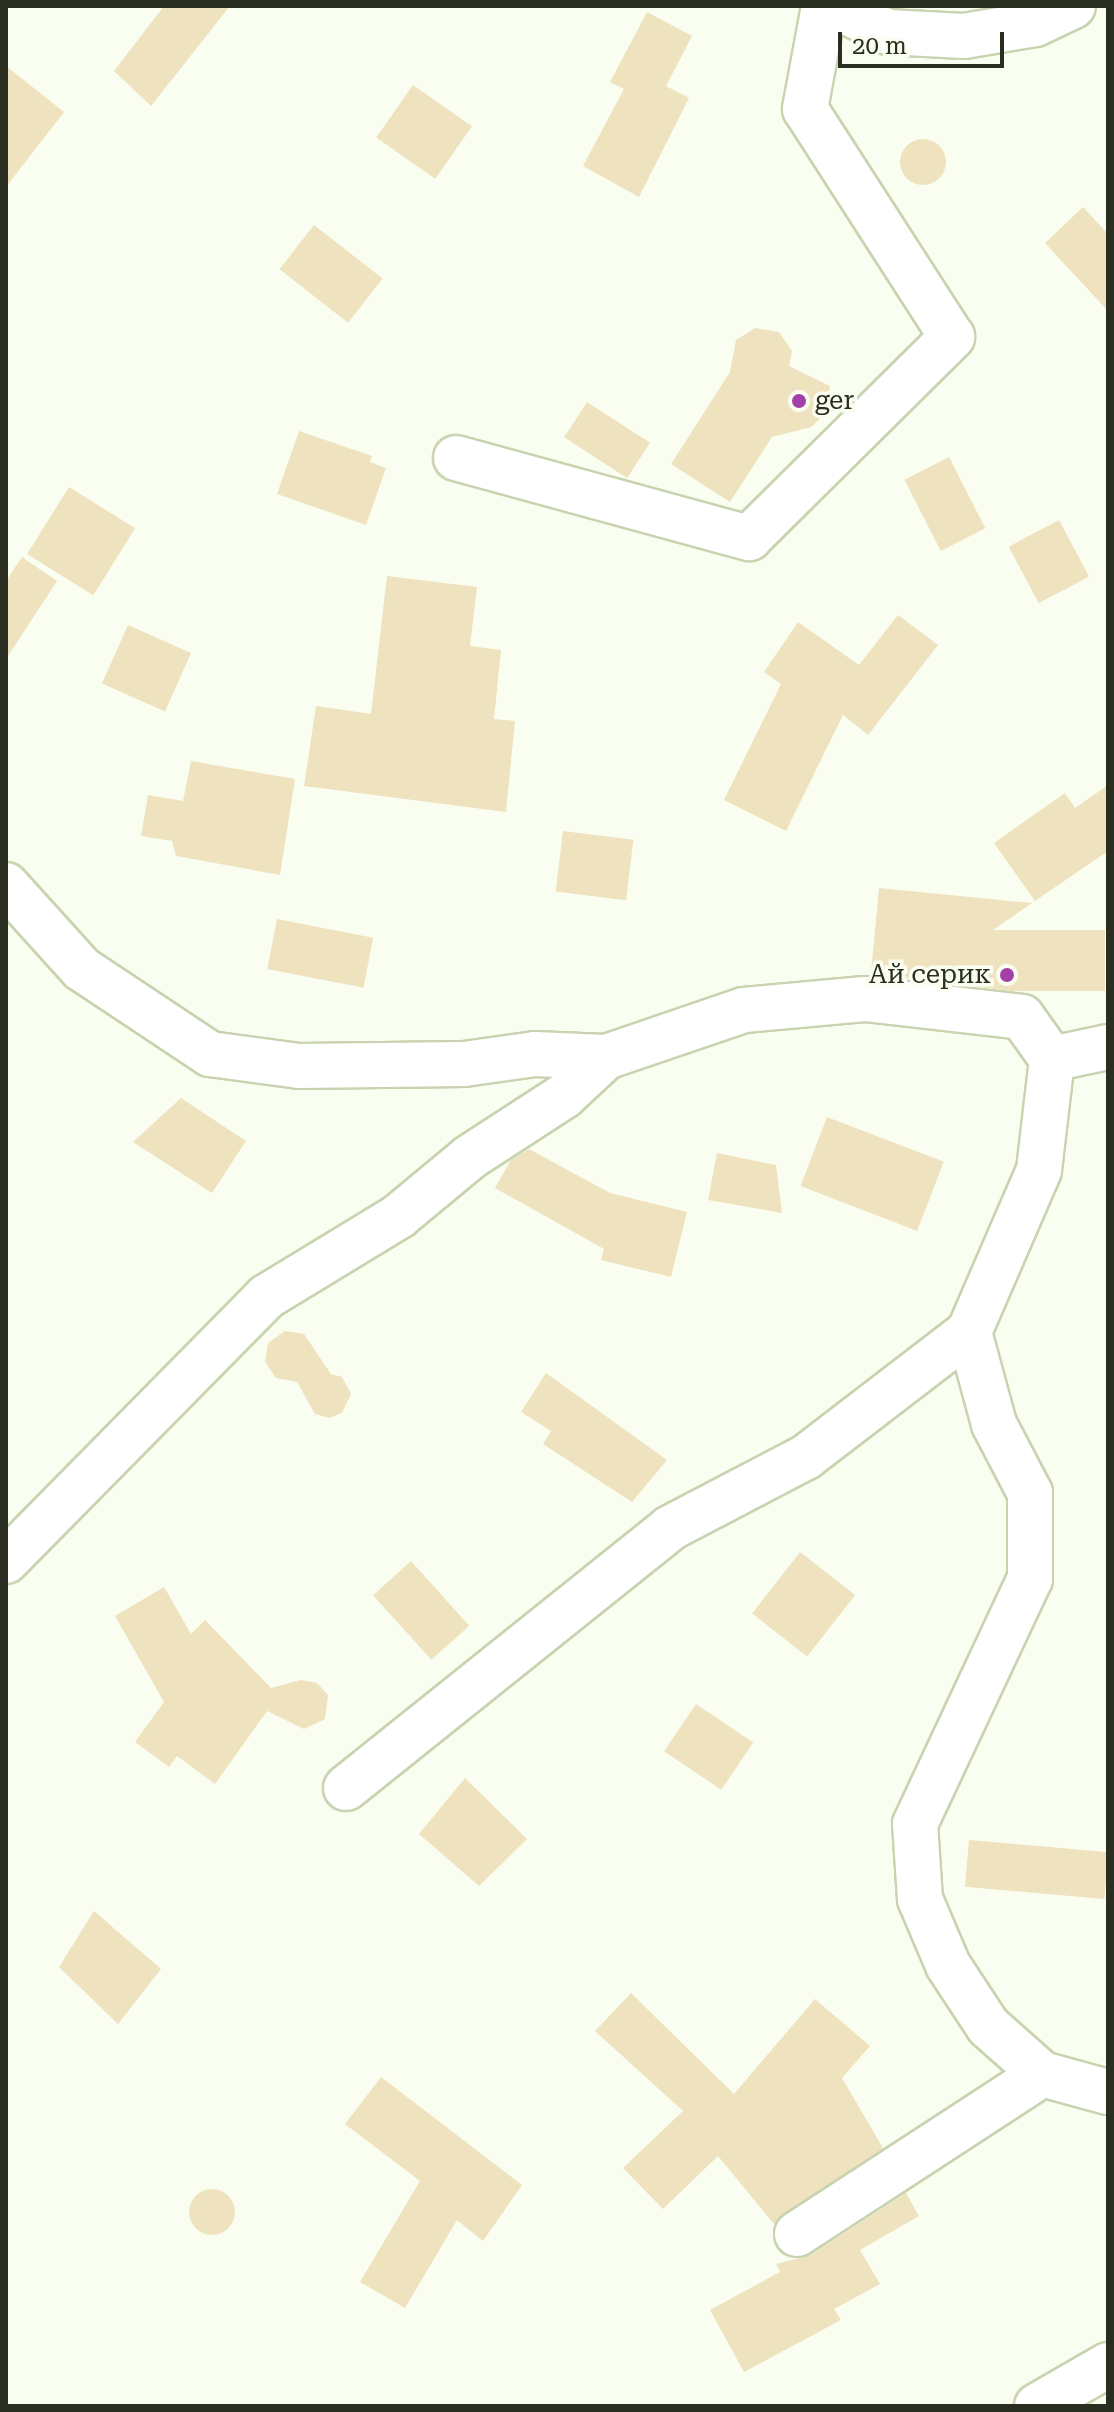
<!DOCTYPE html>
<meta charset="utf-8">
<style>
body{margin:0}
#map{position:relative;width:1114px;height:2412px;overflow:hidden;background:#f9fef0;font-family:"Roboto Serif",serif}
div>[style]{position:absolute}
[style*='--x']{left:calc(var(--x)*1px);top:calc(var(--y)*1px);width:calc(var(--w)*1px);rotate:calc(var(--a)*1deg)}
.building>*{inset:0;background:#efe2bf;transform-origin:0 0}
.round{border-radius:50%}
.roads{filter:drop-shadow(2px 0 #c8d3b0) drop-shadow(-2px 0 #c8d3b0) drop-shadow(0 2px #c8d3b0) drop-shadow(0 -2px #c8d3b0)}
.minor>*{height:44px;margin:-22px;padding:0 22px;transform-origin:22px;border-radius:22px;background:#fff}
.dots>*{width:22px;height:22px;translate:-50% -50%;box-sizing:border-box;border:4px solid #f9fef0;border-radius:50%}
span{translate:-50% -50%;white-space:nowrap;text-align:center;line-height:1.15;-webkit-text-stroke:7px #f9fef0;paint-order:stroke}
.poi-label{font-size:26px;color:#2a2e20}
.left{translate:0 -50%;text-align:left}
.right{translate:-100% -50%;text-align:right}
.frame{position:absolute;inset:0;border:8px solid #2a2e20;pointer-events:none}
.scale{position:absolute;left:838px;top:32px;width:166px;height:36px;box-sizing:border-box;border:4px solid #2a2e20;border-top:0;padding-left:10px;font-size:24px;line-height:28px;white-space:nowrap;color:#2a2e20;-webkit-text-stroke:6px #f9fef0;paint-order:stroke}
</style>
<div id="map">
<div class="building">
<div style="clip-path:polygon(164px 6px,230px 6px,151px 106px,114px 71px)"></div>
<div style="clip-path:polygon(647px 12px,692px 36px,666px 86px,689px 98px,639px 197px,583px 166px,624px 89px,610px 82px)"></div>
<div style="clip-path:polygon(6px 66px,64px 112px,6px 187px)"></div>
<div style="left:413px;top:85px;width:72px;height:64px;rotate:35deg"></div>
<div class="round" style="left:900px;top:139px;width:46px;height:46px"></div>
<div style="clip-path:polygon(1083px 207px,1108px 234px,1108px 311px,1045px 243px)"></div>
<div style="left:314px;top:225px;width:87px;height:56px;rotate:38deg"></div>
<div style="clip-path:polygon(755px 328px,779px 332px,792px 351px,789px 366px,830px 386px,825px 414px,811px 427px,772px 437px,730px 502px,671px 464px,730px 372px,736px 340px)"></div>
<div style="left:587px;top:402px;width:75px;height:42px;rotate:33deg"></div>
<div style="clip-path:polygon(299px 431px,372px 456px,370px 462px,386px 468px,366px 525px,277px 494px)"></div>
<div style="left:949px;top:457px;width:80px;height:50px;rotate:63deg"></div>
<div style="left:69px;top:487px;width:78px;height:79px;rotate:32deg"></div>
<div style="left:1059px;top:520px;width:64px;height:57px;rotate:62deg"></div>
<div style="clip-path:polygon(22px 557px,57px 581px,6px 659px,6px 581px)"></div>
<div style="clip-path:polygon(387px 576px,477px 587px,470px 646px,501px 650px,494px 719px,515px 721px,506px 812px,304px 786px,316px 706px,371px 714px)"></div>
<div style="clip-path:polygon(898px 615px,938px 645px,868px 735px,843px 715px,786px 831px,724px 800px,781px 684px,764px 672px,798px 622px,859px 665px)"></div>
<div style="left:128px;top:625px;width:69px;height:64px;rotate:24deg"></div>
<div style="clip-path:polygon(191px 761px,295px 779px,280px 875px,176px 856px,172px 841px,141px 836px,148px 795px,183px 801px)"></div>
<div style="clip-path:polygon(1108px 785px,1108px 851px,1035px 901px,994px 843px,1065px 793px,1075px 808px)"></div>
<div style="left:563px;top:831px;width:71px;height:61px;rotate:7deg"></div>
<div style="clip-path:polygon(879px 888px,1032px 903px,993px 930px,1105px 930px,1105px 991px,1011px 991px,871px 973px)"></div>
<div style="left:277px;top:919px;width:98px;height:51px;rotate:11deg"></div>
<div style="clip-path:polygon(181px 1098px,246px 1141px,212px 1193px,133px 1142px)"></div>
<div style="left:827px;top:1117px;width:125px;height:74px;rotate:21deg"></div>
<div style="clip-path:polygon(529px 1149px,610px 1193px,687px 1212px,671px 1277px,601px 1260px,604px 1249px,495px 1188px,511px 1160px)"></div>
<div style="clip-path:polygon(717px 1153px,776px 1165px,782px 1213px,708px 1200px)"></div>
<div style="clip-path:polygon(285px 1331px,304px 1334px,331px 1374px,342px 1377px,351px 1394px,342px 1413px,329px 1418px,315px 1414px,297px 1382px,276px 1378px,265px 1362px,268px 1343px)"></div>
<div style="clip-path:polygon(546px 1373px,667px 1460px,632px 1502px,543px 1444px,551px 1431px,521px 1412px)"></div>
<div style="left:800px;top:1552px;width:70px;height:78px;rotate:38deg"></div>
<div style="left:411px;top:1561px;width:87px;height:51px;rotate:48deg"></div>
<div style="clip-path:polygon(164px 1587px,191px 1634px,205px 1620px,271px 1688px,301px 1680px,317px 1683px,328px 1695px,325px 1719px,304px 1729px,267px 1711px,215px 1784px,177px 1756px,169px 1767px,135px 1742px,164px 1702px,115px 1616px)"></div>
<div style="left:696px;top:1704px;width:69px;height:57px;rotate:34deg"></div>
<div style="clip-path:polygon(465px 1778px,527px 1839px,479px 1886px,419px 1834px)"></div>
<div style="left:969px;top:1840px;width:140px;height:47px;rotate:5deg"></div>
<div style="clip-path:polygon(94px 1911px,161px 1969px,118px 2024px,59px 1967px)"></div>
<div style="clip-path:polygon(631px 1993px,734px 2094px,815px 1999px,870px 2046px,842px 2078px,883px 2148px,774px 2224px,718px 2156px,663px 2209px,623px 2168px,683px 2111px,595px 2031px)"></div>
<div style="clip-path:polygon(381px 2077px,522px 2185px,483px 2241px,457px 2220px,405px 2308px,360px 2282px,420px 2181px,345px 2124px)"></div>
<div class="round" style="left:189px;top:2189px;width:46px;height:46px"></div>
<div style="clip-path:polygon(906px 2193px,919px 2216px,860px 2250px,880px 2284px,834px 2309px,841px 2320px,744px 2372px,710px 2310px,780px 2272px,776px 2264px,811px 2255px)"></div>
</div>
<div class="roads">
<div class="minor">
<div style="--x:834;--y:6;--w:60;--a:25.7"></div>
<div style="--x:888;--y:32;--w:76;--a:3"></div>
<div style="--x:964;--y:36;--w:72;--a:-9.6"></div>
<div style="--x:1035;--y:24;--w:42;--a:-25.3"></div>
<div style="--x:456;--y:458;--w:304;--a:15.3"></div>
<div style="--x:749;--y:538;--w:286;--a:-44.7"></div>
<div style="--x:952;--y:337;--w:271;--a:-122.8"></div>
<div style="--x:805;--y:109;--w:105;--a:-79.5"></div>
<div style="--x:6;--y:885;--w:113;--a:47.9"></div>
<div style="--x:82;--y:969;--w:154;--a:33.6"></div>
<div style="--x:210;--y:1054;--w:90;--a:7.7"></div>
<div style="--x:299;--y:1066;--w:165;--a:-0.7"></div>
<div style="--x:464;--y:1064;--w:72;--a:-8"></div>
<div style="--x:535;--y:1054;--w:71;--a:2.4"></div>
<div style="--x:606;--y:1057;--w:146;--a:-18.8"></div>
<div style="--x:744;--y:1010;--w:121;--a:-5.2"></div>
<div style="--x:865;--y:999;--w:158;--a:6.5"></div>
<div style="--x:1022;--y:1017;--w:52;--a:54.5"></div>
<div style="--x:1052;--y:1059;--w:57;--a:-12.1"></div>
<div style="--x:6;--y:1561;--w:371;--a:-45.4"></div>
<div style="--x:266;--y:1297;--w:156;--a:-31.3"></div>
<div style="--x:399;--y:1216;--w:92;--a:-39.7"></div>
<div style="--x:470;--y:1157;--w:112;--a:-33"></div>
<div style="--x:564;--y:1096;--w:57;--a:-42.9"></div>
<div style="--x:346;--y:1788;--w:415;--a:-38.7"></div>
<div style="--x:670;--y:1528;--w:153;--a:-27.6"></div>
<div style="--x:806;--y:1457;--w:205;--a:-37.5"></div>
<div style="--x:1042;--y:2074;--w:72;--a:-138.4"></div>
<div style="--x:988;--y:2026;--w:73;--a:-123.3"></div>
<div style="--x:948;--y:1965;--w:72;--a:-113"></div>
<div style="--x:920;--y:1899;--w:75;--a:-93.8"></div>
<div style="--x:915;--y:1824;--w:271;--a:-64.9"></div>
<div style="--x:1030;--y:1579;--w:86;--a:-90"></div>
<div style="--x:1030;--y:1493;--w:78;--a:-117.6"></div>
<div style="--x:994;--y:1424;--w:95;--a:-105.2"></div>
<div style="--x:969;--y:1332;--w:176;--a:-66.6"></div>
<div style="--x:1039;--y:1170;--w:112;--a:-83.3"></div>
<div style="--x:797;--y:2234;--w:293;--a:-33.1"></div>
<div style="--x:1042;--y:2074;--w:68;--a:15.3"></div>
<div style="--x:1037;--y:2406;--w:82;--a:-30"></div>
</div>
</div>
<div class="dots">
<div style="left:799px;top:401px;background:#a341a9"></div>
<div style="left:1007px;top:975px;background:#a341a9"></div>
</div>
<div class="poi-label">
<span class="left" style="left:815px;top:401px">ger</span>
<span class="right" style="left:991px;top:975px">Ай серик</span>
</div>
<div class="frame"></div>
<div class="scale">20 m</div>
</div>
